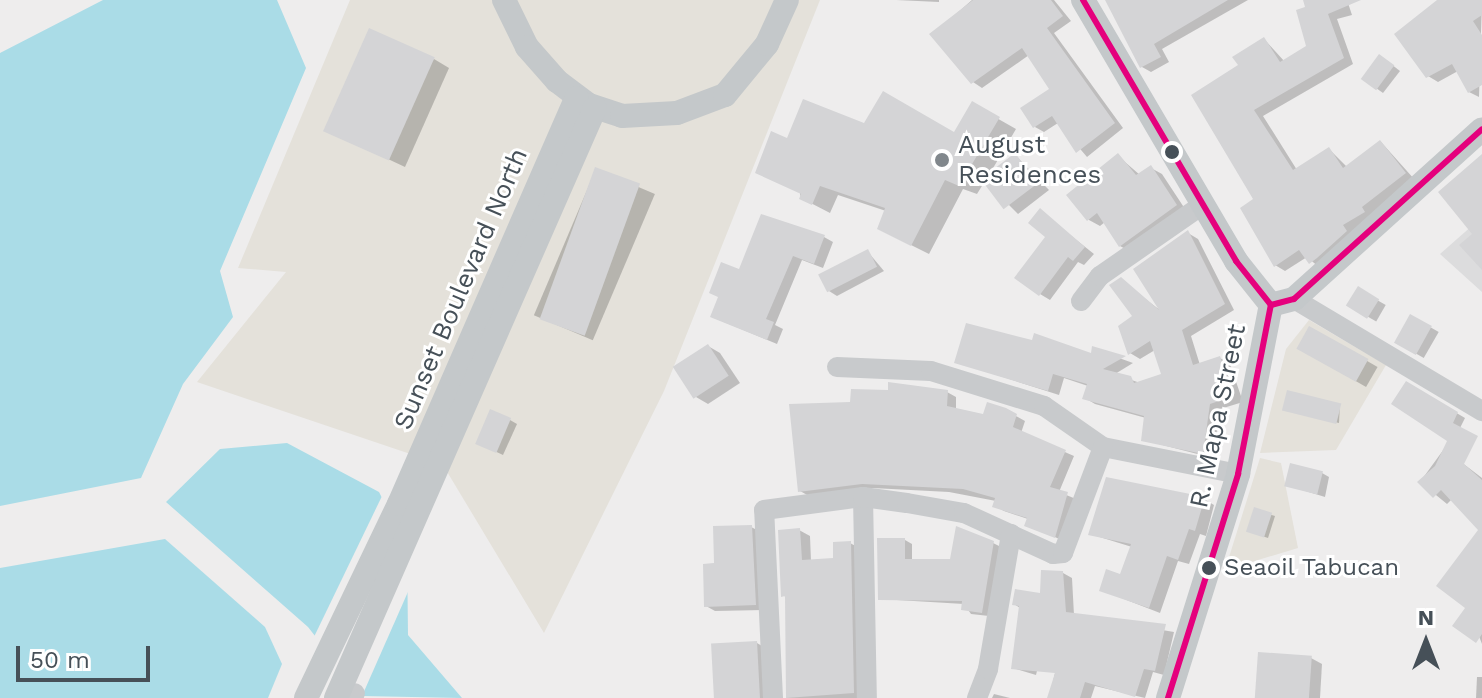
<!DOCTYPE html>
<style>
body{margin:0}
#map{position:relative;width:1482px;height:698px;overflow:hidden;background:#eeeded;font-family:"Work Sans",sans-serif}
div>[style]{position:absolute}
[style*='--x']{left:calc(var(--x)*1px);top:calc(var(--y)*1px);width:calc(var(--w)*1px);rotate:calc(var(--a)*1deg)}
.commercial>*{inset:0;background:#e4e1da}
.education>*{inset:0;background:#dcdcdd}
.water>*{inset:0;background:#aadce7}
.pier>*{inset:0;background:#eeeded}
.shadow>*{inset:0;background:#0003;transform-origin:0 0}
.building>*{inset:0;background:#d4d4d6;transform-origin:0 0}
.minor>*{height:20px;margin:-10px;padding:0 10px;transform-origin:10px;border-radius:10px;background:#c8cacc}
.major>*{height:24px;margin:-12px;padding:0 12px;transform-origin:12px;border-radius:12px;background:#c4c8ca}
.bus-1>*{height:6px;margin:-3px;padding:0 3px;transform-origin:3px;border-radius:3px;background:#e5007d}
.dots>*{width:22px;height:22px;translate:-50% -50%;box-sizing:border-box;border:4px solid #fff;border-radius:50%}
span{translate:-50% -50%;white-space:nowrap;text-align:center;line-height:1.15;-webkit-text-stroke:6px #fff;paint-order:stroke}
.bus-label{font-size:24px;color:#465058}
.left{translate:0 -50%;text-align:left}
.poi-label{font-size:26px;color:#465058}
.street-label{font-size:26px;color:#465058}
.north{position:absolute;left:1386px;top:602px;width:80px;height:80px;-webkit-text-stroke:6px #fff;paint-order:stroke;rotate:0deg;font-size:22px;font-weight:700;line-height:32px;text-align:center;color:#465058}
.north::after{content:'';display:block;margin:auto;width:28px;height:36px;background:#465058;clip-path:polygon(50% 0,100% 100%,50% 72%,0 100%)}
.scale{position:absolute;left:16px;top:646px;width:134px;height:36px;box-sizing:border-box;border:4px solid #465058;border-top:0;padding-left:10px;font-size:24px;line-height:28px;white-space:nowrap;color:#465058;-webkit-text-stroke:6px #fff;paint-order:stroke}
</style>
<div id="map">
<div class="commercial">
<div style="clip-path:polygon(350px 0,820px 0,664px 391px,544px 633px,443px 465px,197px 382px,286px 272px,238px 268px)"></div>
<div style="clip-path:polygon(1309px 320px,1386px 365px,1336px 450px,1260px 453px,1286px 349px)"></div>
<div style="clip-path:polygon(1260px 458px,1281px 463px,1298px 548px,1225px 570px)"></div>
</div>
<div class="education">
<div style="clip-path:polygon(1482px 217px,1482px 292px,1440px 254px)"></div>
</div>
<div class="water">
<div style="clip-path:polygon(103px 0,277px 0,306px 68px,220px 271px,233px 317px,183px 384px,141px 478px,0 506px,0 53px)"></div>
<div style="clip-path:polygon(287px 443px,379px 492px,407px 547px,408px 635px,462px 698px,362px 696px,308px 627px,166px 502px,220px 449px)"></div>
<div style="clip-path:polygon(165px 539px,265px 627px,282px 664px,268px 698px,0 698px,0 568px)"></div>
</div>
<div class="pier">
<div style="clip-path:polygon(383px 494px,411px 545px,411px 585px,362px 696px,313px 639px)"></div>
</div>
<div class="shadow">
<div style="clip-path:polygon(896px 0,939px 0,939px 2px)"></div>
<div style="clip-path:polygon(972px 0,1054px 0,1071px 21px,1054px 33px,1123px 128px,1087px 157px,1058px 123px,1044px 132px,1035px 127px,1052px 89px,1029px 55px,982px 88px,973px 82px,932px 35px)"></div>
<div style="clip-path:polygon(1106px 0,1248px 0,1162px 49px,1169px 62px,1151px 72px,1142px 67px)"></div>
<div style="clip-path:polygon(1305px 0,1347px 0,1352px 15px,1337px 19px,1353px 64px,1263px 116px,1297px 170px,1329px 149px,1347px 167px,1381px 142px,1415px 180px,1320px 268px,1307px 257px,1285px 271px,1275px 265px,1256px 200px,1240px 66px,1264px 39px,1285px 62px,1309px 47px)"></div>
<div style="clip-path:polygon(1441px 0,1482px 0,1479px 97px,1469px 92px,1458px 71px,1438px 82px,1428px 76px)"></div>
<div style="clip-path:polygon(434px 59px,449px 68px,405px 167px,326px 130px)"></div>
<div style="clip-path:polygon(1387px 61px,1400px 71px,1383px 93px,1376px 88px)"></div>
<div style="clip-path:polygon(972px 104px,1016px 129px,989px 175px,1015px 155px,1049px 190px,1018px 214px,985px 181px,977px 194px,963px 189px,929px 254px,897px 238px,886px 211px,838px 195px,830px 213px,801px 198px,788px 141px,864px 126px,954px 134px)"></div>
<div style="clip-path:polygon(1118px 156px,1140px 175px,1151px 168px,1162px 174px,1187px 212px,1131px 252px,1120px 246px,1105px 222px,1100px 226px,1089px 220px,1069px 195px)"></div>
<div style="left:596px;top:169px;width:64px;height:159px;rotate:23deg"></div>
<div style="clip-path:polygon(1040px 211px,1094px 254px,1084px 265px,1078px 262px,1050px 300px,1040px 294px,1047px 237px)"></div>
<div style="clip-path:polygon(1188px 233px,1198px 239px,1234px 310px,1191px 336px,1200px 365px,1220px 358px,1230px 364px,1243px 402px,1220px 409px,1213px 458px,1143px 440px,1146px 418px,1095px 404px,1085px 398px,1088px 386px,1064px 378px,1059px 395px,956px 362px,1092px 356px,1094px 349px,1133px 363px,1115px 374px,1140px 383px,1164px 375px,1155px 350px,1140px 359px,1130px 353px,1134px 316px,1121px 280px,1161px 311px)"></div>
<div style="clip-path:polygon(824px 237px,833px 242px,823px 268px,802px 260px,775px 325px,783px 329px,777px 344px,712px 317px,741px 271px)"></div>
<div style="clip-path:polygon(868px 252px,884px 271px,837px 296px,829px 291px)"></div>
<div style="left:1358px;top:289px;width:32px;height:19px;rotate:30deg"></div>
<div style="left:1411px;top:316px;width:32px;height:30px;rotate:30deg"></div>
<div style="left:1310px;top:328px;width:78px;height:23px;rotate:30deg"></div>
<div style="clip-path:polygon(708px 346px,720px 353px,740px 383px,708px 404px,696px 397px)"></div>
<div style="clip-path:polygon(1406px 383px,1465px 418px,1457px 434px)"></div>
<div style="clip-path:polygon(947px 392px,956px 397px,956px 410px,984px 417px,1005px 410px,1025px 421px,1021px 433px,1074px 456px,1059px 492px,1076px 499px,1064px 541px,1027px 525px,1028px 519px,1004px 511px,995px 506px,996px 501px,949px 492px,872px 488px,809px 496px,800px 491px,852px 404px)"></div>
<div style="clip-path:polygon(1340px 404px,1339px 423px,1288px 411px)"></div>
<div style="clip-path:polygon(510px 420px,517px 424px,503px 455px,484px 446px)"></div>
<div style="clip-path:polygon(1444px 449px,1482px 478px,1482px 644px,1468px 608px,1481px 529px,1452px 499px,1447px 504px,1420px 482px)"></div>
<div style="clip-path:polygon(1322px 473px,1329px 477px,1325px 497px,1286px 485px)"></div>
<div style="clip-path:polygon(1204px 499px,1214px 505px,1206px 536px,1200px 534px,1189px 564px,1178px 561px,1160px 613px,1101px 590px,1122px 576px,1132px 547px,1090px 534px)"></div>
<div style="clip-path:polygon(1256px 510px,1275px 516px,1268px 538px,1253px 533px)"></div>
<div style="clip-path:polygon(751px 527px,761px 532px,764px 610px,715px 611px,706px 606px)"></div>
<div style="clip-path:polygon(799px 530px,810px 536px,811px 561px,835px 560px,850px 543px,861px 549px,864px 698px,786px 698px,787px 598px,783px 595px)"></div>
<div style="clip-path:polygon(905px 540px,912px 544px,912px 561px,952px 561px,993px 543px,1001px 547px,989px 616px,971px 614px,964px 604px,880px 599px)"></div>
<div style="clip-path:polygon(1063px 573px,1072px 578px,1074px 615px,1174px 632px,1164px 675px,1153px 672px,1145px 698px,1095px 686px,1091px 698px,1049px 698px,1066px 627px,1049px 622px,1036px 675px,1013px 668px,1020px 608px,1014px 604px,1042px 595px)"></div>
<div style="clip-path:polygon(757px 643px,767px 649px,771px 698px,718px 698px)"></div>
<div style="clip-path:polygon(1311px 658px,1322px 664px,1320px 698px,1257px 698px)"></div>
<div style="clip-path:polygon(1477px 677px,1482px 677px,1482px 698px,1476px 698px)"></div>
<div style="clip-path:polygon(994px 694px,1010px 698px,992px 698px)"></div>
</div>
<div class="building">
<div style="clip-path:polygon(973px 0,1051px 0,1063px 16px,1047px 28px,1115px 123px,1076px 153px,1052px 116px,1033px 128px,1020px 108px,1049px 89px,1022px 48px,971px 84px,929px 34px)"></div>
<div style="clip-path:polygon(1105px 0,1228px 0,1154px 44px,1161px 57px,1140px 68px)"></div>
<div style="clip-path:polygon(1303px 0,1361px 0,1328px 14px,1344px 58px,1254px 110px,1293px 170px,1329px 147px,1343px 168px,1380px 140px,1406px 173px,1362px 207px,1365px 212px,1343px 225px,1347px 231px,1317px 258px,1309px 264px,1299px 250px,1274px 267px,1240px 208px,1253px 199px,1191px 95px,1238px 65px,1232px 57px,1264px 37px,1280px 62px,1306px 46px,1296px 10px,1305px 7px)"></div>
<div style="clip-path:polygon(1437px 0,1482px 0,1482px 15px,1473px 21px,1482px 35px,1482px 85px,1468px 93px,1452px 64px,1426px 78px,1394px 34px)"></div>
<div style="left:369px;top:28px;width:72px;height:113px;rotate:24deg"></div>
<div style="left:1379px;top:54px;width:19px;height:31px;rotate:36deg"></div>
<div style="clip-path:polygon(883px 91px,954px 132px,972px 101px,1000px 117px,959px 186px,945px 180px,911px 246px,877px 229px,885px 208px,820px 186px,812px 205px,799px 199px,801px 194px,755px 173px,771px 131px,787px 138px,803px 99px,864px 123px)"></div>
<div style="left:1015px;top:153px;width:38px;height:43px;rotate:53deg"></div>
<div style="clip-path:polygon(1118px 153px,1136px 175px,1151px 165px,1177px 205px,1119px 247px,1097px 213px,1087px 221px,1066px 195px)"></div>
<div style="clip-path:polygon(1482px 154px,1482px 270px,1459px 245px,1472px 234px,1438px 192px)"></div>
<div style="left:595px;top:167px;width:48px;height:162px;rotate:20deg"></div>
<div style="clip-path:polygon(1040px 208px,1085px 247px,1073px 261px,1068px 257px,1039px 296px,1014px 278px,1045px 237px,1028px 223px)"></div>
<div style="clip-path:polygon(761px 214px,825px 235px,814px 264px,793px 256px,766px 319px,774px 322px,767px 340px,710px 317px,718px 297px,709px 293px,721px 262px,739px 269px)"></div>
<div style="clip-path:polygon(1188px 230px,1225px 304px,1182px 330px,1193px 365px,1220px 356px,1234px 396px,1210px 404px,1203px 454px,1141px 441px,1144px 416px,1082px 399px,1087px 384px,1053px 374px,1048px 391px,954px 363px,966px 323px,1032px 340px,1034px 333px,1091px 353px,1092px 346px,1126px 356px,1103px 369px,1131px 376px,1134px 383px,1161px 374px,1150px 341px,1128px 355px,1118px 326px,1132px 316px,1109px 285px,1121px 277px,1159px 310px,1133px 269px)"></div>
<div style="left:868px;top:249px;width:20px;height:56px;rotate:63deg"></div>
<div style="left:1358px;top:286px;width:25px;height:23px;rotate:32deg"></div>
<div style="left:1410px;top:314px;width:25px;height:33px;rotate:29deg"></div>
<div style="left:1309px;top:326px;width:68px;height:26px;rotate:29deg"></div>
<div style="left:708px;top:344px;width:38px;height:42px;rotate:57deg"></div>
<div style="clip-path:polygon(1406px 381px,1458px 412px,1453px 423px,1478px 436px,1464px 464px,1482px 480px,1482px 634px,1476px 643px,1452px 626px,1465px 608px,1436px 586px,1478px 530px,1441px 490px,1433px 498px,1417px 482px,1435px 466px,1447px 441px,1391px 404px)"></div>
<div style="clip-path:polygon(888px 382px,948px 390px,947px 406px,983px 414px,987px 402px,1006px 408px,1017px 414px,1013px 427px,1066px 450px,1050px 487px,1068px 492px,1055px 538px,1024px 526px,1027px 518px,992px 507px,995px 498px,963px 489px,862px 484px,798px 492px,789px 404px,850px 402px,851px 389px,888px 390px)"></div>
<div style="left:1287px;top:390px;width:56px;height:21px;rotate:14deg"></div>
<div style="left:490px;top:409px;width:23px;height:38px;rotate:23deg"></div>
<div style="left:1290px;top:463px;width:34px;height:24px;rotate:14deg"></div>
<div style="clip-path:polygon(1106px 477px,1205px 497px,1195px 531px,1189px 529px,1178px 560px,1167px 556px,1149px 608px,1099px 591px,1106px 569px,1120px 574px,1131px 544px,1088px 535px)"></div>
<div style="left:1254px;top:507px;width:19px;height:26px;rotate:18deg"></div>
<div style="clip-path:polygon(752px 525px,756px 605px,704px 607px,703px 564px,714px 563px,713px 526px)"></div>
<div style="clip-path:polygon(956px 526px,994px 541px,982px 613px,961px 610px,962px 601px,878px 600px,877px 538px,905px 538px,905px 559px,950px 559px)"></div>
<div style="clip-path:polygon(800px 528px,802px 560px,833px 558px,833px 542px,851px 541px,854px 693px,786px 698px,785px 596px,781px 597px,778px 530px)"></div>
<div style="clip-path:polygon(1041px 570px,1063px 571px,1066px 612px,1166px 624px,1155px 671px,1144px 669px,1135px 697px,1085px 682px,1080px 698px,1047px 698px,1055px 673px,1011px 669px,1019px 606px,1012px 605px,1015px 589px,1040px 593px)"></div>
<div style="left:757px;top:641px;width:57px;height:46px;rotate:87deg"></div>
<div style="left:1258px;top:652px;width:54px;height:46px;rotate:4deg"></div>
</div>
<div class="minor">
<div style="--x:1294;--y:299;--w:219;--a:30.8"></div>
<div style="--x:1081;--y:301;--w:31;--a:-53"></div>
<div style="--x:1100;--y:276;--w:124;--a:-34.8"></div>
<div style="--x:837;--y:367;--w:94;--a:2.4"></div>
<div style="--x:931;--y:371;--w:118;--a:17.2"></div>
<div style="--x:1044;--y:406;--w:72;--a:34.8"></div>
<div style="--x:1103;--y:447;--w:138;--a:11.3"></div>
<div style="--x:863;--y:497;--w:201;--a:88.9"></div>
<div style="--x:353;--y:698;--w:5;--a:-68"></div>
<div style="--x:773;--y:698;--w:188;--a:-92.7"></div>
<div style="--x:764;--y:510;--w:100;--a:-7.5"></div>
<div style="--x:863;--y:497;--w:44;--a:7.8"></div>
<div style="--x:907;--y:503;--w:58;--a:10"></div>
<div style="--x:964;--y:513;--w:98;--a:24.7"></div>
<div style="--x:1053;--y:554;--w:10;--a:-6"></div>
<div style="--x:1063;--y:553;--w:113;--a:-69.3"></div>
<div style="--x:977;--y:698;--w:31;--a:-69"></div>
<div style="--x:988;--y:669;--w:137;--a:-80.3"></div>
</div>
<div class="major">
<div style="--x:504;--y:0;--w:52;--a:63.9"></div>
<div style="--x:527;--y:47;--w:45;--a:48.6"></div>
<div style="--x:557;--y:81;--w:40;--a:37"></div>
<div style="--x:589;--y:105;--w:35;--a:18"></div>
<div style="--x:622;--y:116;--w:55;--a:-3.1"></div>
<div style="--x:677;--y:113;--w:51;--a:-20.6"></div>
<div style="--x:725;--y:95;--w:66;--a:-50.5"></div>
<div style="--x:767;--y:44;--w:48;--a:-65.6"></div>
<div style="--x:1083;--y:0;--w:303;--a:59.6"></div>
<div style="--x:1236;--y:261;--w:56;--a:51.5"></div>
<div style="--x:1271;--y:305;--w:24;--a:-15"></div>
<div style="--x:1294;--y:299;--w:253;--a:-42.1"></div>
<div style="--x:306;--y:698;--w:215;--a:-64.4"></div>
<div style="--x:399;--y:504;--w:443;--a:-66.4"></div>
<div style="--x:336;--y:698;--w:644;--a:-66.3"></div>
<div style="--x:1168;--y:698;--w:235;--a:-72.6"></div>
<div style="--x:1238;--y:474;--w:172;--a:-79"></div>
</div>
<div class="bus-1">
<div style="--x:1083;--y:0;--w:303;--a:59.6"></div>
<div style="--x:1236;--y:261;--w:56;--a:51.5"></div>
<div style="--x:1271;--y:305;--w:24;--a:-15"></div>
<div style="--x:1294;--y:299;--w:253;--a:-42.1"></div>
<div style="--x:1168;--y:698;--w:235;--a:-72.6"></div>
<div style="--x:1238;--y:474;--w:172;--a:-79"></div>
</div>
<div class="dots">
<div style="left:1172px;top:152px;background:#465058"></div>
<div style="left:942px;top:160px;background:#81878c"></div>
<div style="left:1209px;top:568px;background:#465058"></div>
</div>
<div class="bus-label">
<span class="left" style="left:1224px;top:568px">Seaoil Tabucan</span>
</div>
<div class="poi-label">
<span class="left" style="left:958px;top:160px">August<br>Residences</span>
</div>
<div class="street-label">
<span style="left:461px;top:289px;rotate:-67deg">Sunset Boulevard North</span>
<span style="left:1218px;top:416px;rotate:-78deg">R. Mapa Street</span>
</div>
<div class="north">N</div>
<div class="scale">50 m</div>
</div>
